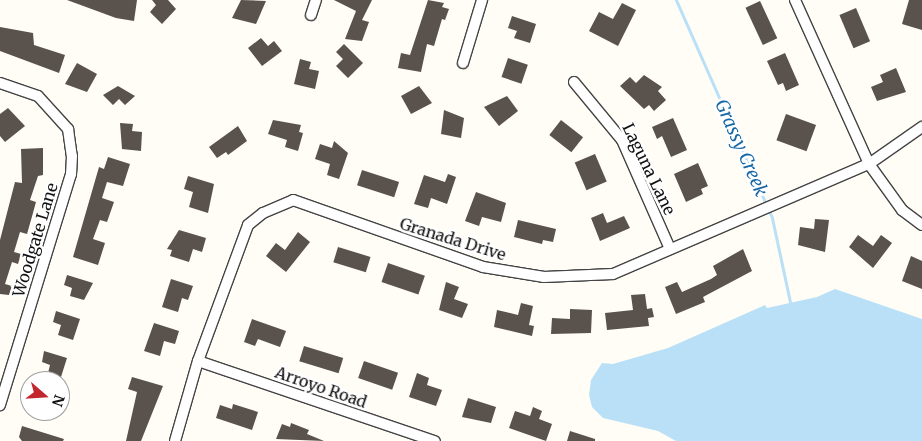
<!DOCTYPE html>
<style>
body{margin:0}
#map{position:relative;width:922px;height:441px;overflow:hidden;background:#fffdf5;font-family:Merriweather,serif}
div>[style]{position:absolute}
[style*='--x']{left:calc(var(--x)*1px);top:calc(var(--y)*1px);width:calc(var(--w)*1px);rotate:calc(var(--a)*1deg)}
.water>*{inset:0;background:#b9e0f7}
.stream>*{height:3px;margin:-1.5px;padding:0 1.5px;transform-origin:1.5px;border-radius:1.5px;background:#b9e0f7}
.building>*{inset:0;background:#5a524d;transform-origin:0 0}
.roads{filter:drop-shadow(1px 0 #444) drop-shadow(-1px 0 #444) drop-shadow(0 1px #444) drop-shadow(0 -1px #444)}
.minor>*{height:10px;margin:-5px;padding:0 5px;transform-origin:5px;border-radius:5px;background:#fff}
span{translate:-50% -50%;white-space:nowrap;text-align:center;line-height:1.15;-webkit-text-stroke:5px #fff;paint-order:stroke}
.street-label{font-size:16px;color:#111}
.water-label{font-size:18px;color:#1768a6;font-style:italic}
.north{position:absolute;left:20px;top:371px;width:50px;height:50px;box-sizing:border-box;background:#fff;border:1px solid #a0a0a0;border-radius:50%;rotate:109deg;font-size:14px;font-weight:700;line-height:20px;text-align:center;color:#111}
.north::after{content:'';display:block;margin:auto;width:18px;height:22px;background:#c4262e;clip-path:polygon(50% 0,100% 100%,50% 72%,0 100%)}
</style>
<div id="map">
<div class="water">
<div style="clip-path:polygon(835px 289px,922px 319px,922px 441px,676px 441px,658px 431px,603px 418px,592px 407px,589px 395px,591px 380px,602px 363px,613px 364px,668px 348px,765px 305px,767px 308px,817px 297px)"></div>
</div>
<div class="stream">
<div style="--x:676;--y:0;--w:238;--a:66.2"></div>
<div style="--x:772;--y:218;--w:86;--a:77.9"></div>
</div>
<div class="building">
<div style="clip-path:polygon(67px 0,137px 0,134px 21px,116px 18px)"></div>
<div style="clip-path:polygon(152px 0,168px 0,176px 9px,162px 24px,150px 12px,156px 5px)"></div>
<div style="clip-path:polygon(241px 0,266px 1px,256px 24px,232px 18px)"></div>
<div style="clip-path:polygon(334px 0,372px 0,362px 20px,369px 22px,362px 41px,345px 39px,356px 11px)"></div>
<div style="clip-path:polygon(428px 0,444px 3px,442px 7px,449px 9px,445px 20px,442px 19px,434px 46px,427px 44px,421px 72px,398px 68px,401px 53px,410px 55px)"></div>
<div style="clip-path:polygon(909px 0,922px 0,922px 30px,902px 24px)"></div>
<div style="left:760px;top:1px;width:41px;height:16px;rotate:65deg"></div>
<div style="clip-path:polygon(622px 3px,636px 10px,618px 46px,589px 31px,599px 12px,613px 19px)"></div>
<div style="left:856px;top:8px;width:36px;height:18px;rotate:67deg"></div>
<div style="clip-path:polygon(512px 16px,536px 24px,530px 43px,514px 38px,517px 31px,508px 28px)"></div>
<div style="clip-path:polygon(0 27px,33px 33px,34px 45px,65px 55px,59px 73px,0 51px)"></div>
<div style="clip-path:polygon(261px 38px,268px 46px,274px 41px,282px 51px,262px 66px,248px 48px)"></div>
<div style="clip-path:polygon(344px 44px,363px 63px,348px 78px,336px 66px,343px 59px,336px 52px)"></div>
<div style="clip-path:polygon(785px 53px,799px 85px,786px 91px,783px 83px,778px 85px,767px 61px)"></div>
<div style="left:508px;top:58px;width:21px;height:20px;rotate:19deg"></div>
<div style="clip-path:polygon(300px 59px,311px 62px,309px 69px,319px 71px,315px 89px,294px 84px)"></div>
<div style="clip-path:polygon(77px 63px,97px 74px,87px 92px,65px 84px)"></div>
<div style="clip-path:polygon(896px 68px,906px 92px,877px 101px,871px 87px,883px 82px,880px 75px)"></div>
<div style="clip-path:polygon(644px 75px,662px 87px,658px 91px,666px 100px,654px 111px,649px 105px,644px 109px,620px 86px,630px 77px,636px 83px)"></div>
<div style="clip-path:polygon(118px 86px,135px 96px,125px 105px,119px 99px,113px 105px,103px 95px)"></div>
<div style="clip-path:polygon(419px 86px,432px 103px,411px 114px,401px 96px)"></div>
<div style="clip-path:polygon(507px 96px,518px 111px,499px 126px,484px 107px)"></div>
<div style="clip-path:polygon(8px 108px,25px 126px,5px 142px,0 136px,0 114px)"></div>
<div style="clip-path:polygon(444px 110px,464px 118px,461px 138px,441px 134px)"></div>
<div style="left:786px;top:114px;width:32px;height:28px;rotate:20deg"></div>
<div style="clip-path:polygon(673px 118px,687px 150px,671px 157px,662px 136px,657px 139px,652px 127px)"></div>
<div style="clip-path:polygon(273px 120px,301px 125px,299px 132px,303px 133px,298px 151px,285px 147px,287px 140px,268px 134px)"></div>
<div style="left:561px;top:120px;width:28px;height:19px;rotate:38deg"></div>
<div style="clip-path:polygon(120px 123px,133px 124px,132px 131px,142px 132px,141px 151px,122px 149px)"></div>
<div style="clip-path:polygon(238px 126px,247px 141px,228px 155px,226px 152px,217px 158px,209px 147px)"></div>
<div style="clip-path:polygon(334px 141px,348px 153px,339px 179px,327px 175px,330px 164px,315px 159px,320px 144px,332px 148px)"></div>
<div style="clip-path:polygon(43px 148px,43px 175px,38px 176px,30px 200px,36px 202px,31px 220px,27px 234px,20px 232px,14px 252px,21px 254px,18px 264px,12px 262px,5px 284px,12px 286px,9px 295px,0 294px,0 240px,15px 182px,22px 183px,21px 149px)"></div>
<div style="left:595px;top:154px;width:30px;height:22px;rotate:67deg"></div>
<div style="clip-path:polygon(108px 157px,130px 164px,123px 186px,107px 182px,102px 198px,114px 202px,107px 222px,100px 220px,93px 239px,105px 243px,98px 265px,73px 257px,99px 167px,104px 169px)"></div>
<div style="clip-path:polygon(698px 163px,708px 186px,701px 189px,703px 194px,686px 202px,674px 174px)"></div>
<div style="left:362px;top:170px;width:39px;height:16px;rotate:18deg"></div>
<div style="clip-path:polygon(448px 174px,456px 177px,447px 204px,431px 198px,428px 208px,414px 204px,424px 175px,445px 182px)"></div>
<div style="clip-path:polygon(188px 176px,214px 184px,208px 213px,189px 207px,193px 192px,184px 189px)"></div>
<div style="clip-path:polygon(476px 192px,506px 203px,501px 222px,482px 217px,479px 226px,465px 221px)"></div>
<div style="clip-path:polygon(603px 213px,607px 223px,624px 216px,630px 228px,600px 241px,591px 218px)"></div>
<div style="clip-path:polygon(815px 219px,829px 220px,825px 252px,798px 245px,800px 227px,814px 229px)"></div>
<div style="clip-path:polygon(518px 220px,556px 229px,553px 242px,543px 240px,542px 244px,514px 237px)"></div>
<div style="clip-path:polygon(179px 230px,206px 238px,202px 252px,193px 249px,189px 262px,170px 256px,172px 250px,167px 249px)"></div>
<div style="clip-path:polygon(298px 232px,310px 242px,286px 272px,266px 256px,276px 243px,285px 250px)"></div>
<div style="clip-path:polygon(858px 235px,873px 246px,881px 235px,892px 243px,873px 268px,849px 247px)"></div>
<div style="left:338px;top:247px;width:34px;height:16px;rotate:17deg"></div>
<div style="clip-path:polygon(743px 249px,752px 271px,703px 297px,705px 302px,676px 314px,665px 287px,677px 282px,682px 292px,711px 279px,717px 275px,713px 266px)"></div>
<div style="clip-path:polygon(911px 256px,922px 261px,922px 289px,902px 281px)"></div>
<div style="left:388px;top:263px;width:39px;height:20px;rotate:19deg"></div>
<div style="clip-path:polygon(67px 275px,93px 283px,84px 300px,70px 296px,72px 288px,64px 285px)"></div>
<div style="clip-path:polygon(171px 279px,193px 286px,188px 300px,182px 298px,178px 312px,162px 307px)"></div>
<div style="clip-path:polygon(446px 282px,459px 287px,454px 299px,468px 304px,462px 318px,439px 310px)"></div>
<div style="clip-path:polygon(645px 294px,647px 309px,652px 308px,654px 317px,648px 318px,649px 326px,607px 330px,605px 313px,633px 310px,631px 295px)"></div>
<div style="clip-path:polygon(521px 303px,533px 306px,529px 325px,534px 326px,532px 336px,494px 327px,497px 310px,518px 315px)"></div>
<div style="clip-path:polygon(570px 309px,592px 310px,591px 333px,551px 334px,552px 318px,570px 319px)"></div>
<div style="clip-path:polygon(56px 311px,80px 319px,73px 340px,58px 335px,61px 325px,53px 322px)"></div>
<div style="clip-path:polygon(252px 319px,286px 331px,280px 347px,258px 339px,255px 346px,244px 342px)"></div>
<div style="clip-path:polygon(154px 323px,179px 331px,175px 344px,164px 341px,160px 356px,144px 351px)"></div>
<div style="left:304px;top:346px;width:41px;height:16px;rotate:17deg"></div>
<div style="clip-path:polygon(44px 351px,67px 358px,61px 377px,48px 373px,50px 365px,42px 362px)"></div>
<div style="left:364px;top:361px;width:36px;height:18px;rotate:19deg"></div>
<div style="clip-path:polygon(417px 373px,429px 378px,427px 385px,442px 390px,436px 406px,409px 397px)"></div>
<div style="clip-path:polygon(132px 377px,163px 386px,141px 441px,126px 441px,137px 392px,128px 389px)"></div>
<div style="clip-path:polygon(468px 398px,496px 407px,491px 423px,462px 417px)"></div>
<div style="clip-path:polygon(233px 404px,258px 412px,252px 430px,216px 418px,220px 405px,232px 409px)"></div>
<div style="clip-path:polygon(533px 407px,542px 411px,539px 419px,552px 424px,546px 441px,509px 428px,515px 411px,530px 416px)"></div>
<div style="clip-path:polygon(291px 423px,309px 430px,307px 434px,324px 441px,276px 439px,282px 424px,290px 427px)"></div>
<div style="clip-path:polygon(22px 426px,64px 439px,63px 441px,22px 441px,19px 437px)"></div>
<div style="clip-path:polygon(570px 431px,595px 439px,595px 441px,567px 441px)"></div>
</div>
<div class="roads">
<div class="minor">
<div style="--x:795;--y:0;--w:180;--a:65.7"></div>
<div style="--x:869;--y:164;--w:57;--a:54.3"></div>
<div style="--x:902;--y:210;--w:25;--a:37"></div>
<div style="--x:311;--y:15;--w:16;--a:-72"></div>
<div style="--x:463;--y:63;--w:66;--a:-73.2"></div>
<div style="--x:574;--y:82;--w:75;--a:50.4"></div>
<div style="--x:622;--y:140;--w:119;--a:66.2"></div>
<div style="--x:0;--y:83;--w:40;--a:18.9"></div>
<div style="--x:38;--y:96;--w:45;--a:47.7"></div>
<div style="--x:68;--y:129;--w:27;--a:82"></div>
<div style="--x:72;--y:156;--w:18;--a:93"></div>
<div style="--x:71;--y:174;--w:242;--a:107.1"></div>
<div style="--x:198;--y:361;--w:250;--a:18.7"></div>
<div style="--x:175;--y:441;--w:83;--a:-74"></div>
<div style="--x:198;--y:361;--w:145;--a:-69.8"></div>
<div style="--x:248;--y:225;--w:19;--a:-39"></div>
<div style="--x:263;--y:213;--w:33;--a:-23"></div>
<div style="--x:293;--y:200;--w:201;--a:19.4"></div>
<div style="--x:483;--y:267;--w:62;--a:9.3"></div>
<div style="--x:544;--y:277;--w:69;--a:-2.5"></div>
<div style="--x:613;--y:274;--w:279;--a:-23.3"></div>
<div style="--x:869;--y:164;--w:65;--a:-34.9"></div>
</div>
</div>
<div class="street-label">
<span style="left:649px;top:169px;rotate:64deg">Laguna Lane</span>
<span style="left:453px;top:239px;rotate:17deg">Granada Drive</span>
<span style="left:35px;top:240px;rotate:-73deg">Woodgate Lane</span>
<span style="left:321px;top:387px;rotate:19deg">Arroyo Road</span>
</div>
<div class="water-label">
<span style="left:741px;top:148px;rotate:66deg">Grassy Creek</span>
</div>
<div class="north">N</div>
</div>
